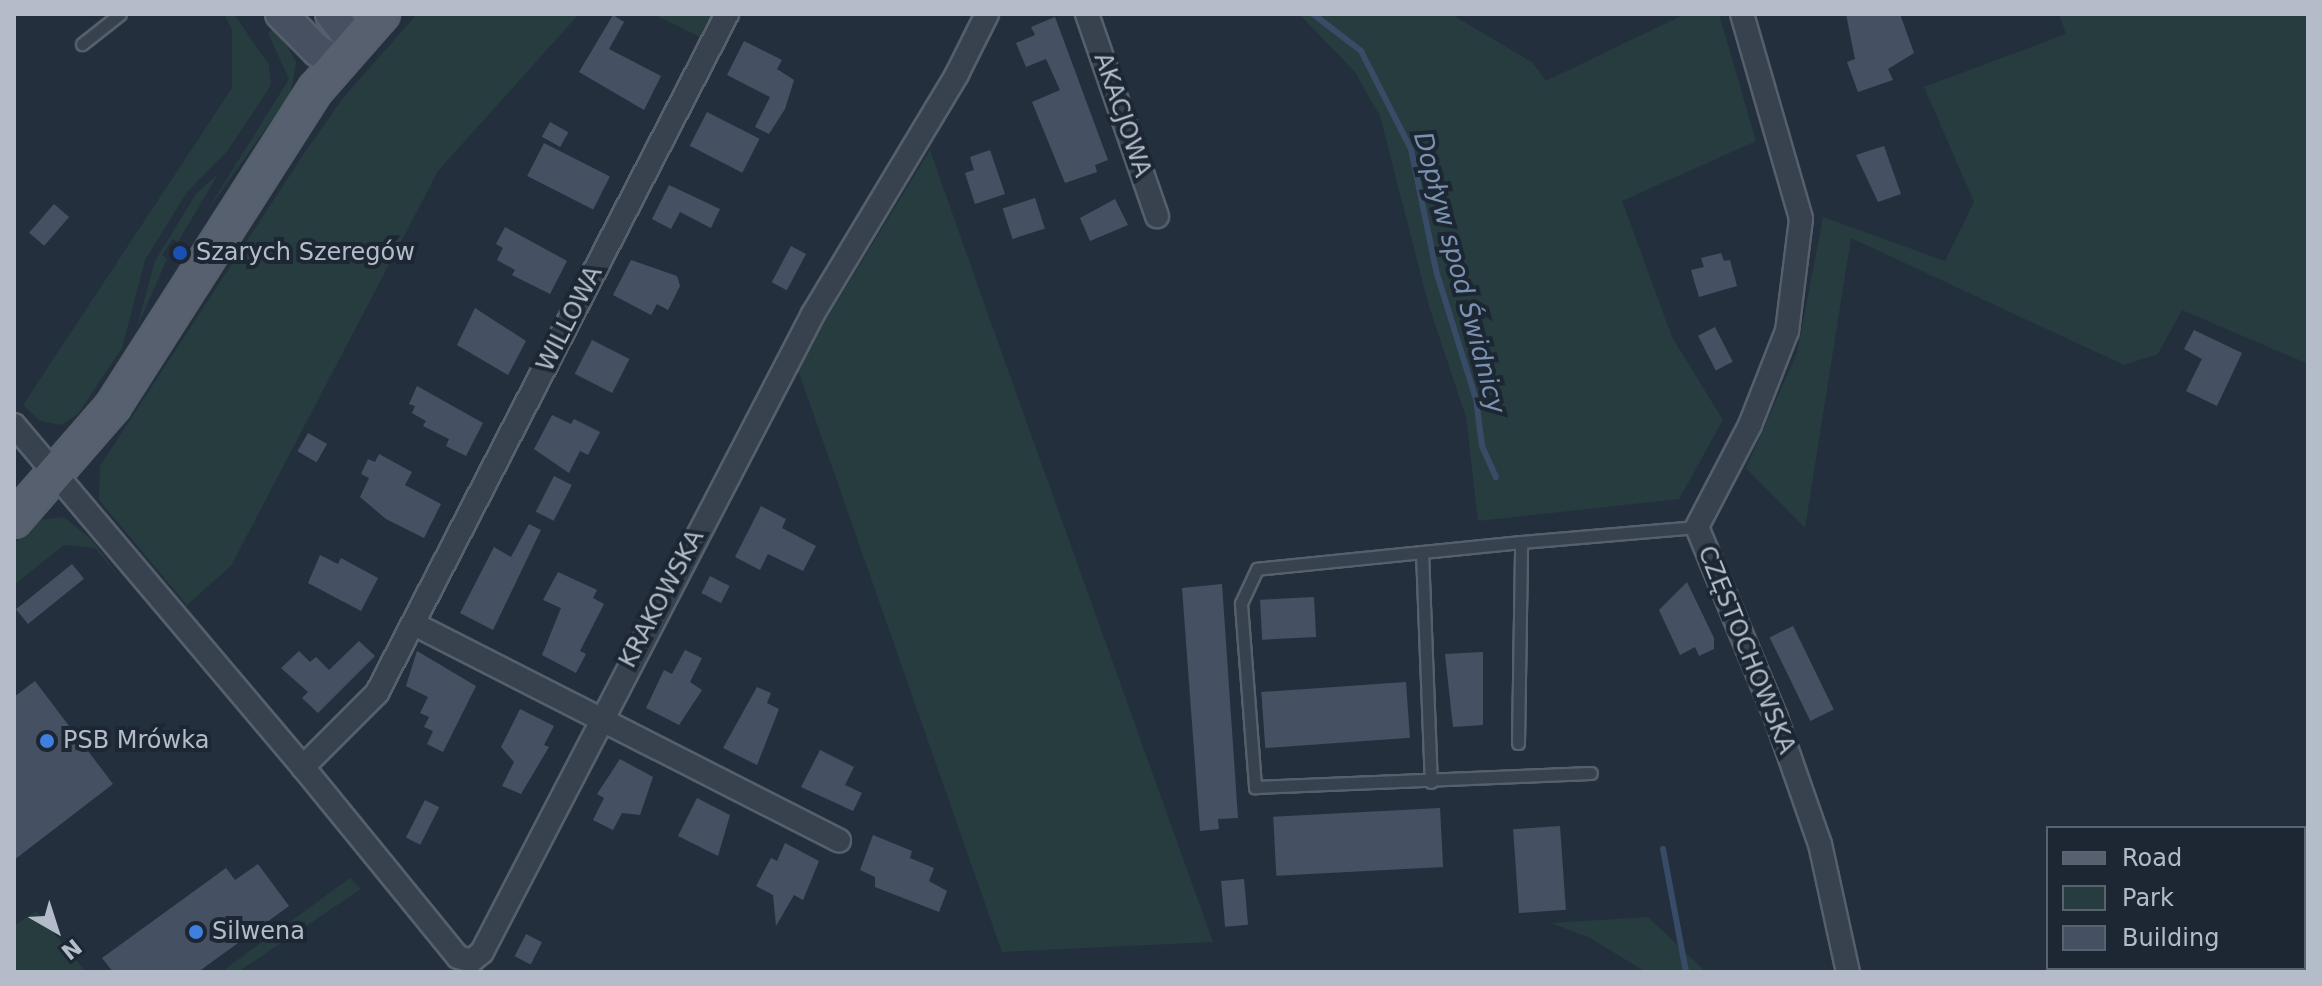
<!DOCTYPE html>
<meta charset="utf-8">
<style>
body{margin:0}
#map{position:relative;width:2322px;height:986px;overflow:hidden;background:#242f3e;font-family:"DejaVu Sans",sans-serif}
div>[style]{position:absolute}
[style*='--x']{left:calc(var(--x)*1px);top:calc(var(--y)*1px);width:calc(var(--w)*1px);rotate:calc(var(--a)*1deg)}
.green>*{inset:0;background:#263c3f}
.stream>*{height:6px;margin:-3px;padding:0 3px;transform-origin:3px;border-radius:3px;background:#394c67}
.building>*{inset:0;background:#455162;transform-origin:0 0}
.roads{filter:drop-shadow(2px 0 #565f6c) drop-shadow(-2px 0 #565f6c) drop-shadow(0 2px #565f6c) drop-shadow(0 -2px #565f6c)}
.lane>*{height:11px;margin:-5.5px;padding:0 5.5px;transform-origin:5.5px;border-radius:5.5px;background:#38414e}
.street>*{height:22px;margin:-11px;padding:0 11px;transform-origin:11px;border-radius:11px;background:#38414e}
.secondary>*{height:30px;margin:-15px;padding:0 15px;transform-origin:15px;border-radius:15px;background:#465061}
.primary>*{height:34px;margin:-17px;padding:0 17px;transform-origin:17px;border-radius:17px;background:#56606e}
.dots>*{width:22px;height:22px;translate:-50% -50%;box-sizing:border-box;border:4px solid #1d2633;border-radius:50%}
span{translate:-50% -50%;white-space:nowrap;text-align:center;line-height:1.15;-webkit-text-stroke:8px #1d2633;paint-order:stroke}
.street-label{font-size:24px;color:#b4bcc9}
.poi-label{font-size:24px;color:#b4bcc9}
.left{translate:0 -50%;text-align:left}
.water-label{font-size:26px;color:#7c92b1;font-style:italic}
.frame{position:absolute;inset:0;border:16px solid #b4bcc9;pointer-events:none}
.legend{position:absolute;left:2046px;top:826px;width:260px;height:144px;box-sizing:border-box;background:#1d2633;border:2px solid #59626f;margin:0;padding:10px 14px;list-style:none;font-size:24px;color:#b4bcc9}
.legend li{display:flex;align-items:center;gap:16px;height:40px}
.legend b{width:40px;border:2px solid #59626f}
.north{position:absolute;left:16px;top:890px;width:80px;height:80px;-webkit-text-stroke:6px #1d2633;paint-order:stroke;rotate:141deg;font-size:22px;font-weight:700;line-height:32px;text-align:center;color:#b4bcc9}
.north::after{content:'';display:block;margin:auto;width:28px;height:36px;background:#b4bcc9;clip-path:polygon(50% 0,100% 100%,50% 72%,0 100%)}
</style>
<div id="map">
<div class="green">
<div style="clip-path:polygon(224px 14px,234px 14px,269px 65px,271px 85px,228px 150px,187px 192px,145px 260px,122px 348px,78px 414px,61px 425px,40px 421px,23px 405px,232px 88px,232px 29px)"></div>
<div style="clip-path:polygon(417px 14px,579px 14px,438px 171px,231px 566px,187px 605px,99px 500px,100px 466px,303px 155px,343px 98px)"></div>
<div style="clip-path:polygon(653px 14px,712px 14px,700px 37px)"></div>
<div style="clip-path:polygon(1299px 14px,1451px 14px,1533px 63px,1546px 81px,1685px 14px,1719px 14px,1756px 141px,1622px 201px,1672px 337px,1723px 420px,1679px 499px,1478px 521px,1466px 417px,1428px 303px,1380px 116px,1355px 72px)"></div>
<div style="clip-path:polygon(2059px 14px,2308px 14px,2308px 364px,2182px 310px,2158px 354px,2124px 365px,1851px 238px,1805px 528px,1746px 468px,1797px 353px,1823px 217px,1945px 261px,1974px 202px,1924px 87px,2066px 34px)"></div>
<div style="clip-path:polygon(276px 25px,296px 62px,291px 93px,205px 214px,289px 79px,268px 33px)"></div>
<div style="clip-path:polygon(930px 150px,985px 306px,1213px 942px,1002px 952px,797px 367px)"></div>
<div style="clip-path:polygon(218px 174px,178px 242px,173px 239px,162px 255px,167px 259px,136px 330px,155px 261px,196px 194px)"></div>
<div style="clip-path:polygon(64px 517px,92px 540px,120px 578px,95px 548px,64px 545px,14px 585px,14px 543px,39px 520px)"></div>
<div style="clip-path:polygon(350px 878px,361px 889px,238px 972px,221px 972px)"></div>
<div style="clip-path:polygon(36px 911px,86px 972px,14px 972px,14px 926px)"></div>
<div style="clip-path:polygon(1648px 917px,1706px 972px,1646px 972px,1590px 938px,1551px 923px)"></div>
</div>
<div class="stream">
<div style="--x:1313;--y:14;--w:61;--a:37.6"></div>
<div style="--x:1361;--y:51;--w:110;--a:63"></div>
<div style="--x:1411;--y:149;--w:128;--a:78.3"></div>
<div style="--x:1437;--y:274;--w:131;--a:72.7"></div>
<div style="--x:1476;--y:399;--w:47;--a:82.7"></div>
<div style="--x:1482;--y:446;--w:34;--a:66"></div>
<div style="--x:1663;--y:849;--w:125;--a:79.4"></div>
</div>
<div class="building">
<div style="clip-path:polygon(1846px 14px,1900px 14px,1914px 53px,1888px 69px,1893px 80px,1858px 92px,1847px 62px,1855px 59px)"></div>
<div style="clip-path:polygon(613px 15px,624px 22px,609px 49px,661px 76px,644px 110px,579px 72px)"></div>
<div style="clip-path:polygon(1055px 17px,1108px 160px,1095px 165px,1097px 172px,1065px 183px,1032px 102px,1060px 90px,1046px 59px,1026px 67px,1016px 43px,1035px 35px,1031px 27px)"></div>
<div style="clip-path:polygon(744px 41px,782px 60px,777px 69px,794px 80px,785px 109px,769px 134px,755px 127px,770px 97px,727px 75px)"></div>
<div style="left:707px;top:112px;width:59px;height:38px;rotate:27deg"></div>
<div style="left:550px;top:122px;width:21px;height:17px;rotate:29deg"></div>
<div style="left:544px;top:143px;width:74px;height:37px;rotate:27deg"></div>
<div style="clip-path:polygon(1884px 146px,1901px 194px,1878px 202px,1856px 155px)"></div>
<div style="clip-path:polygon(990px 150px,1005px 194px,975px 204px,965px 173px,974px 170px,970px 157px)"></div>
<div style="clip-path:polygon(669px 185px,720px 209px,711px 228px,680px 212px,671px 229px,652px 219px)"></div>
<div style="left:1035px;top:198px;width:32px;height:34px;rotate:72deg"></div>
<div style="clip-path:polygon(1115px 199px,1128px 225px,1090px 241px,1080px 218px)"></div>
<div style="left:54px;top:204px;width:20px;height:38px;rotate:41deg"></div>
<div style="clip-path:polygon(505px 227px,567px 261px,550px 294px,512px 275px,515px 270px,497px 260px,503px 248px,496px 244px)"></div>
<div style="left:791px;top:246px;width:17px;height:41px;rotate:28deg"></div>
<div style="clip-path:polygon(1721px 253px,1724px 261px,1730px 260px,1737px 286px,1699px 297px,1691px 270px,1704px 267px,1701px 258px)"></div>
<div style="clip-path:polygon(631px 260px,677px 276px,680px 286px,668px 310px,657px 304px,651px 315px,613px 295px)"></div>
<div style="clip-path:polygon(475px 308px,526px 341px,508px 375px,457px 345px)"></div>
<div style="left:1715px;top:327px;width:39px;height:19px;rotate:63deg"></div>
<div style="clip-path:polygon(2194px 330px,2242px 353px,2217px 406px,2186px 391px,2202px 359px,2184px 349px)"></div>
<div style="left:592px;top:340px;width:42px;height:38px;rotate:27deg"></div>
<div style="clip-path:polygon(417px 386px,483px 423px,466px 456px,446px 446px,449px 439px,423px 426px,426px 421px,412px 413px,415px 406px,409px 404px)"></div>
<div style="clip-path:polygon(552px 415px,571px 424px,574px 419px,600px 432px,588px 455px,580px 451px,569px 473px,534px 449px)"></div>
<div style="left:308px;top:433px;width:22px;height:21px;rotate:30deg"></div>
<div style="clip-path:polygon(379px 454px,412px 472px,405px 485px,441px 504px,424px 538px,386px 519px,360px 497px,369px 478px,361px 474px,368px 459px,375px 462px)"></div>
<div style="left:554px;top:476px;width:20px;height:40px;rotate:27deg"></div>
<div style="clip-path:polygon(761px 506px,786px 519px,782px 528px,816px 546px,803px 571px,768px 554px,760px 570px,735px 557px)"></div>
<div style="clip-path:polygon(529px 524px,541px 530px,493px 630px,460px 613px,494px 547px,511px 557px)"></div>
<div style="clip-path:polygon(320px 555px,338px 564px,341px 558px,378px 578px,361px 611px,308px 583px)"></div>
<div style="left:72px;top:564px;width:19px;height:72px;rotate:51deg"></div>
<div style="clip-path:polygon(558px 572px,597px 590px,593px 598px,604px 604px,580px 651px,586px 654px,576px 673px,542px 655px,561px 608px,543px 600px)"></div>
<div style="left:710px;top:576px;width:22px;height:19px;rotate:27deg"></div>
<div style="clip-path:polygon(1687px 582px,1714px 638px,1714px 649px,1699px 656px,1695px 647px,1680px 655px,1659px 610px)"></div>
<div style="clip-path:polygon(1222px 584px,1238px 818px,1218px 819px,1219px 829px,1200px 831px,1182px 588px)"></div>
<div style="left:1314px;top:597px;width:40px;height:54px;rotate:87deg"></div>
<div style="left:1793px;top:626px;width:93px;height:26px;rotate:64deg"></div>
<div style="clip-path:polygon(359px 641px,375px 656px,318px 713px,302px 698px,308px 692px,281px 668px,299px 651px,310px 662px,316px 657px,329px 670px)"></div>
<div style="clip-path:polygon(685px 650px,702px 658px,690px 682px,702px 690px,679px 725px,646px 708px,664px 670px,672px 674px)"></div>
<div style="clip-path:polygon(417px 651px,476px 686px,443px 752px,427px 744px,433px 731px,424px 727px,429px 717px,420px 713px,428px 697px,406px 686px)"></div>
<div style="clip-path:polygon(1483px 652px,1483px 725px,1453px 727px,1445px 654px)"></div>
<div style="clip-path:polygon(35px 681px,113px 784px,14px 860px,14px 697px)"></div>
<div style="left:1406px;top:682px;width:56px;height:145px;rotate:86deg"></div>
<div style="clip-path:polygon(757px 687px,771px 693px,767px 703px,779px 709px,757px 765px,723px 748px)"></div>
<div style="clip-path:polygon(520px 709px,554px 726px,544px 745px,549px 747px,521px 794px,502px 786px,514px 762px,501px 747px)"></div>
<div style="clip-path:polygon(820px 750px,854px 767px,845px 785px,862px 793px,853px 811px,801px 787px)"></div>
<div style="clip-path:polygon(620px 759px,653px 777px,640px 815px,622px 813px,613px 830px,593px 820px,604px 798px,597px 794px)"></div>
<div style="clip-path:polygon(697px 798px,730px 815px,718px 856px,678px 836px)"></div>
<div style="left:425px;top:800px;width:16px;height:42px;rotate:27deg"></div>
<div style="left:1440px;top:808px;width:59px;height:167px;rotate:87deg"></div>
<div style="left:1560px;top:826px;width:84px;height:47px;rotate:86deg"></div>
<div style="clip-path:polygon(873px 835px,912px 851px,910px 858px,934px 868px,929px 881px,947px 891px,939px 912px,875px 887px,875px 877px,860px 870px)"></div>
<div style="clip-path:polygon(785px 843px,819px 861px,803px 900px,794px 895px,776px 926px,773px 895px,756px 886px,771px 858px,777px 861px)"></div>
<div style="clip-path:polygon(258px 864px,289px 906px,198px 972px,113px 972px,102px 958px,226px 868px,235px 880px)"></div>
<div style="left:1244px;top:879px;width:46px;height:23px;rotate:85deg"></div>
<div style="left:526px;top:934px;width:18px;height:25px;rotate:27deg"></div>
</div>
<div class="roads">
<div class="lane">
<div style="--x:82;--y:44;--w:48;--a:-38.3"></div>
<div style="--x:1521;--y:542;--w:265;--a:174.2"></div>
<div style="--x:1257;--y:569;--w:38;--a:115"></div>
<div style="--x:1241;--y:604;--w:184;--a:85.6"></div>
<div style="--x:1255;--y:787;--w:336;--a:-2.4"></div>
<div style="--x:1422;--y:552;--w:230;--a:87.8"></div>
<div style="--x:1518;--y:743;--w:201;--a:-89.1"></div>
<div style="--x:1521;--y:542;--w:177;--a:-4.9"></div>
</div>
<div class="street">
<div style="--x:727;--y:14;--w:764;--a:117.27"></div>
<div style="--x:377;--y:693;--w:105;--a:135"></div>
<div style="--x:303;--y:767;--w:245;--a:50.8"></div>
<div style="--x:458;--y:957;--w:14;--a:17"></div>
<div style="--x:471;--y:961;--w:14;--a:-39"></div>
<div style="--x:482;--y:952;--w:719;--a:-62.58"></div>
<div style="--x:813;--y:314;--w:280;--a:-59"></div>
<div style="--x:957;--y:74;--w:67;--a:-63.4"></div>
<div style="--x:1087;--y:14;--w:214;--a:70.9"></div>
<div style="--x:1742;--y:14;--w:213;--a:73.9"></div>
<div style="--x:1801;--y:219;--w:113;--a:97.1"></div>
<div style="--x:1787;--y:331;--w:101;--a:111.5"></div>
<div style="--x:1750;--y:425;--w:115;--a:117.5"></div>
<div style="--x:1697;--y:527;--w:207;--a:67.5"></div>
<div style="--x:1776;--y:718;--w:133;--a:70.8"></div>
<div style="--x:1820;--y:844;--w:131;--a:77.7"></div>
<div style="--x:14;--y:425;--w:448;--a:49.8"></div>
<div style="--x:414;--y:624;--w:477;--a:27"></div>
</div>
<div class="secondary">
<div style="--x:281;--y:14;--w:52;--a:45"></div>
<div style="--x:318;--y:51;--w:22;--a:27"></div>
<div style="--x:331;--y:14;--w:37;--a:52"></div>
</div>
<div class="primary">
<div style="--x:14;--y:520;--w:151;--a:-49"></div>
<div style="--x:113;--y:406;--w:376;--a:-57.4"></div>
<div style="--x:316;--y:89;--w:100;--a:-48.7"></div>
</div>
</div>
<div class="dots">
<div style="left:180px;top:253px;background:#1a4fb4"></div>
<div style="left:47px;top:741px;background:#3f7fe0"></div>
<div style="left:196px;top:932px;background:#3f7fe0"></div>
</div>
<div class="street-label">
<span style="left:1122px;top:115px;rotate:71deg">AKACJOWA</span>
<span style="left:570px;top:319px;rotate:-63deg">WILLOWA</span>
<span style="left:662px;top:599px;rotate:-62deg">KRAKOWSKA</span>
<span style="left:1746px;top:650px;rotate:68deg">CZĘSTOCHOWSKA</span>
</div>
<div class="poi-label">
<span class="left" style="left:196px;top:253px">Szarych Szeregów</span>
<span class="left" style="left:63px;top:741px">PSB Mrówka</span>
<span class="left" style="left:212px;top:932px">Silwena</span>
</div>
<div class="water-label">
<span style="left:1459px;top:273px;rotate:75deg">Dopływ spod Świdnicy</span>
</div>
<div class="frame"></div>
<ul class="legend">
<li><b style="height:10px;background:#56606e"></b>Road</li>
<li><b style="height:22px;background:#263c3f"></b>Park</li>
<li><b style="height:22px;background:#455162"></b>Building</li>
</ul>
<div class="north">N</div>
</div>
